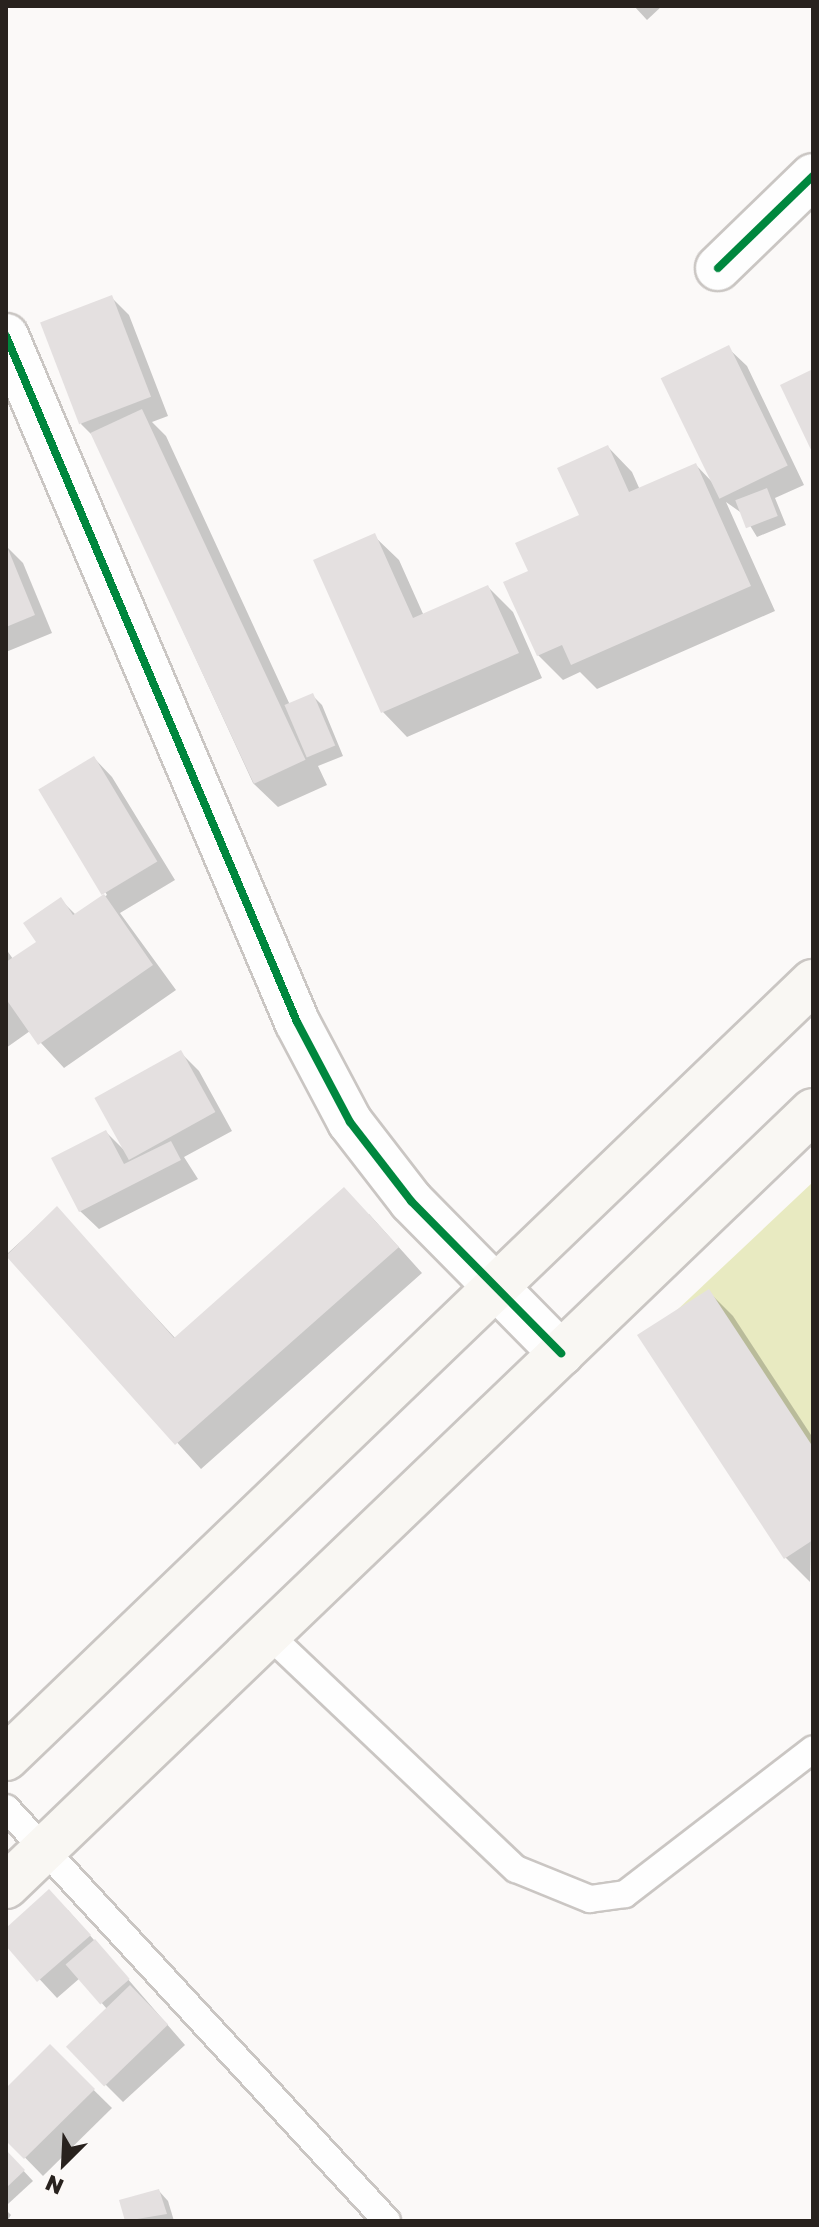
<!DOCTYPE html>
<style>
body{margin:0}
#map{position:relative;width:819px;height:2227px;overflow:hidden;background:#fbf9f8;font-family:"Golos Text",sans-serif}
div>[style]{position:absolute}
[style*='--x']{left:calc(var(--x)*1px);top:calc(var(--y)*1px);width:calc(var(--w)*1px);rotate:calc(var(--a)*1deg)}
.green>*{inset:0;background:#e8eac1}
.shadow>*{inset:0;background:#0003}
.building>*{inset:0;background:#e4e0e0;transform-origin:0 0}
.roads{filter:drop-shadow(2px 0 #cac6c3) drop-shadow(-2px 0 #cac6c3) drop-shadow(0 2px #cac6c3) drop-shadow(0 -2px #cac6c3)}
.lane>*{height:26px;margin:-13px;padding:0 13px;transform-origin:13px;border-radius:13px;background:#fefefe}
.street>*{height:44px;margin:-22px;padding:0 22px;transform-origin:22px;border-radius:22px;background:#fefefe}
.secondary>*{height:44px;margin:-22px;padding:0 22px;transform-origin:22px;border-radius:22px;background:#f9f7f3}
.cycleway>*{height:8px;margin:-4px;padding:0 4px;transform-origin:4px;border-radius:4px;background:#00873e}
span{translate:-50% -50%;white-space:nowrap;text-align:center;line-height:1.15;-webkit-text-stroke:6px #fcf9f7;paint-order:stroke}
.frame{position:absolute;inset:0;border:8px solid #28221e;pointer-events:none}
.north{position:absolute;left:24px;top:2123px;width:80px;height:80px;-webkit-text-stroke:6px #fcf9f7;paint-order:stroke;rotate:204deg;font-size:22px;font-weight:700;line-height:32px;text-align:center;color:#28221e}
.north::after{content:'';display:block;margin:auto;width:28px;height:36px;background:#28221e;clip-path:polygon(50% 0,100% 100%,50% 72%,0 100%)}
</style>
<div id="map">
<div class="green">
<div style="clip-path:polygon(813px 1182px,813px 1507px,675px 1312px)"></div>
</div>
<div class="shadow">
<div style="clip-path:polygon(634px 6px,662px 6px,647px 20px)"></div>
<div style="clip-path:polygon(111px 297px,129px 315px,168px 416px,152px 422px,166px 436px,290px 705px,313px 696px,322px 705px,343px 756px,318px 766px,327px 785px,278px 807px,253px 783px,94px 437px,81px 424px)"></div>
<div style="clip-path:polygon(728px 348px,747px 366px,804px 485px,775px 498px,786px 525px,757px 537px,743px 514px,726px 502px,775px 611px,597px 689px,580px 672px,563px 680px,538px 655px,531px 572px,581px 516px,608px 447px,632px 472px,640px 490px,696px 465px,714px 484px)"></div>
<div style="clip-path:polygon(374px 536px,399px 560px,424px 616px,488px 587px,513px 612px,542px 678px,407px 737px,383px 712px)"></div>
<div style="clip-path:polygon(6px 546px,23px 563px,52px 633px,6px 652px)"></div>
<div style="clip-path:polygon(94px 758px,112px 777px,175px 880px,120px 913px,176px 990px,64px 1068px,30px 1031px,6px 1048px,6px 949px,13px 959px,39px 942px,61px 900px,76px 915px,107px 895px,42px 790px)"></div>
<div style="clip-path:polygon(180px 1052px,199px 1071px,232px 1131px,184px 1157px,198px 1179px,99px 1229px,80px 1211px,106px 1132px,124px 1150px)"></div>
<div style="clip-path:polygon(56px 1209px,176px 1339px,369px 1214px,422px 1273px,201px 1469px,7px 1254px)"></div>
<div style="clip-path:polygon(709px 1292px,733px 1316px,813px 1438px,810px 1582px,785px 1557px)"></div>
<div style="clip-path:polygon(68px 1910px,185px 2045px,123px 2102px,105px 2084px,107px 2009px,80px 1978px,57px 1998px,6px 1943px,6px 1931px)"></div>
<div style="clip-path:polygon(50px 2047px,112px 2108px,43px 2176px,6px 2138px,6px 2090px)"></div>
<div style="clip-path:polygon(6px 2152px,33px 2181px,8px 2204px,6px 2202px)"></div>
<div style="clip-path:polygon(159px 2191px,168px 2201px,174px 2221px,127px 2221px,122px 2201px)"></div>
<div style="clip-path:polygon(6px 2210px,11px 2215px,7px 2221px,6px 2221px)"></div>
</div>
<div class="building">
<div style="left:112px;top:295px;width:109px;height:77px;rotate:69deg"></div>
<div style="left:729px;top:345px;width:134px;height:76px;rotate:64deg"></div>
<div style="clip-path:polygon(813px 369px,813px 454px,780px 385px)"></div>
<div style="left:142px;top:409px;width:387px;height:57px;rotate:65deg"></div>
<div style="clip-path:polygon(608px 445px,629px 492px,696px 463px,751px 586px,571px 665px,562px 645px,537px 656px,503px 582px,528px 571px,515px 543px,579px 515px,557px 468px)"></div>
<div style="left:767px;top:488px;width:30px;height:34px;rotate:69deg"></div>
<div style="clip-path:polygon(375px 533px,413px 618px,488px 585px,519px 653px,381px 713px,313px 560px)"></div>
<div style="clip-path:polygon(6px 544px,35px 615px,6px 627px)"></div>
<div style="left:313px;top:693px;width:57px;height:31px;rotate:67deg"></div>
<div style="left:94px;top:756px;width:123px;height:65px;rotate:59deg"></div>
<div style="clip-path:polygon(104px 894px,153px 965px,38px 1045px,6px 999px,6px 962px,36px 942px,23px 923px,61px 897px,73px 915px)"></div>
<div style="left:181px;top:1050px;width:71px;height:99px;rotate:61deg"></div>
<div style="clip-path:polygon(106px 1130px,124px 1164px,171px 1141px,181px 1160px,79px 1212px,51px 1158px)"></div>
<div style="clip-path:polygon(344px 1187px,399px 1247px,175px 1445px,6px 1256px,57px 1206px,174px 1338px)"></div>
<div style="clip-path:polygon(709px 1289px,813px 1447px,813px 1540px,784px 1559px,637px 1335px)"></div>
<div style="clip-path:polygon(49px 1889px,91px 1935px,37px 1982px,6px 1946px,6px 1928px)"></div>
<div style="left:95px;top:1939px;width:53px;height:39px;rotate:49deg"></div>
<div style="left:130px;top:1985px;width:55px;height:89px;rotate:46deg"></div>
<div style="clip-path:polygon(50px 2044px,95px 2089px,24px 2159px,6px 2141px,6px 2088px)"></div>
<div style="clip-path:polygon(6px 2150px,25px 2170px,6px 2188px)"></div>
<div style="clip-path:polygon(159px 2189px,167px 2214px,125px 2221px,119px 2200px)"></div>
</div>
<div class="roads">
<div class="lane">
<div style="--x:269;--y:1635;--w:340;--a:43.5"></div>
<div style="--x:516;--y:1869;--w:80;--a:22.1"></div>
<div style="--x:590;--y:1899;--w:35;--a:-8"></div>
<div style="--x:625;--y:1894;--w:237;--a:-37.6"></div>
<div style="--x:6;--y:1808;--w:562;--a:47.31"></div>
</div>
<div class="street">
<div style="--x:718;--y:268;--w:132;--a:-44.1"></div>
<div style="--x:6;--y:336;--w:745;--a:67.01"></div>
<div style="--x:297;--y:1022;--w:113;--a:62.1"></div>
<div style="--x:350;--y:1122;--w:100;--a:52.3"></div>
<div style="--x:411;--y:1201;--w:214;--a:45.4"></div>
</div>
<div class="secondary">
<div style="--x:6;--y:1758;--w:1120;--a:-43.88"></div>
<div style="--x:6;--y:1886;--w:1119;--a:-43.84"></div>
</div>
</div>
<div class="cycleway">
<div style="--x:718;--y:268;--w:132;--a:-44.1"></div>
<div style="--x:6;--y:336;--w:745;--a:67.01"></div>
<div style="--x:297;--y:1022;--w:113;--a:62.1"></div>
<div style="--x:350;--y:1122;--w:100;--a:52.3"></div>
<div style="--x:411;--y:1201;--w:214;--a:45.4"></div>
</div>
<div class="frame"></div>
<div class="north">N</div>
</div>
